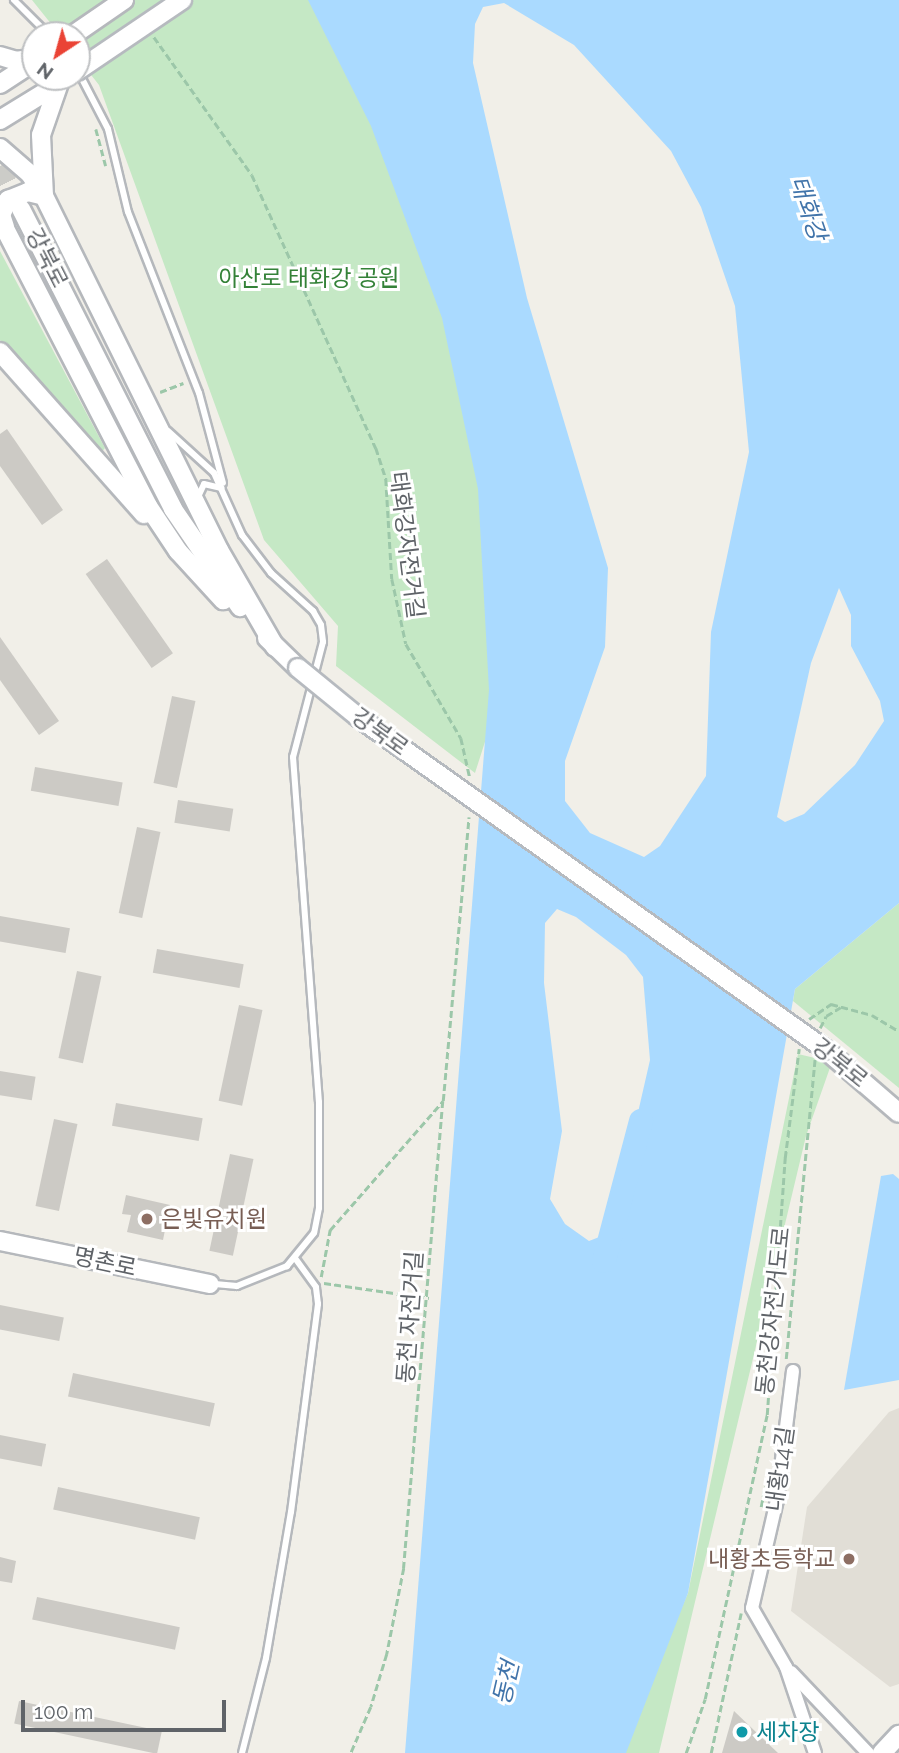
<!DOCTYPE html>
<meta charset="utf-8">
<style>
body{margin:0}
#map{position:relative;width:899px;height:1753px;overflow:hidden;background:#f1efe8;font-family:Raleway,"Noto Sans KR",sans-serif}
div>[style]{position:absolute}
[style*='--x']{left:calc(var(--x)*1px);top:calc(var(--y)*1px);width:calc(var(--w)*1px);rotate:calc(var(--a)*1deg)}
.education>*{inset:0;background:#e1ded6}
.green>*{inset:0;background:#c5e8c5}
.water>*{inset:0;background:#aadaff}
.river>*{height:24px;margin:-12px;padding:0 12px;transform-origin:12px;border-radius:12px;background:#aadaff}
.building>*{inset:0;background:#cccac5;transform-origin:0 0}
.secondary-tunnel>*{height:18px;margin-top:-9px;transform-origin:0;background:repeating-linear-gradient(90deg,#ccccc8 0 18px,transparent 0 27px)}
.path>*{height:2.5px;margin-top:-1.25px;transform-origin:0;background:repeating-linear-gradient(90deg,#9cc7a9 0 7px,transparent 0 10.5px)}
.roads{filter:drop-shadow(2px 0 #b5b8bc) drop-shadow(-2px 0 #b5b8bc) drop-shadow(0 2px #b5b8bc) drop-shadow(0 -2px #b5b8bc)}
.lane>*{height:6px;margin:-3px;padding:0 3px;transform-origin:3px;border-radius:3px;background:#fff}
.street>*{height:12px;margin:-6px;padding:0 6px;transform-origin:6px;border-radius:6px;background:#fff}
.secondary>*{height:18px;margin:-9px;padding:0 9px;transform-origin:9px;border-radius:9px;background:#fff}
.bridges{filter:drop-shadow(2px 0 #b6babf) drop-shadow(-2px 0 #b6babf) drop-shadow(0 2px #b6babf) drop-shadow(0 -2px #b6babf)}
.secondary-bridge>*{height:18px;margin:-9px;padding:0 9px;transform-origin:9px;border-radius:9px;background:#fff}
.dots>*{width:19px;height:19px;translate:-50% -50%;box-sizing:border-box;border:4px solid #fff;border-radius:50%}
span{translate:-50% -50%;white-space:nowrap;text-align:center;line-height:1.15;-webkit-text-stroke:6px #fff;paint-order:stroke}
.street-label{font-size:23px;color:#5f6368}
.park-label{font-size:23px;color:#348238}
.education-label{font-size:23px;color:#785e54}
.left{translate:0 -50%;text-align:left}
.right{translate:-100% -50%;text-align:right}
.culture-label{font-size:23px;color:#0d838f}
.water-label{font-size:24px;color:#4174aa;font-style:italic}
.north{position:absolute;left:21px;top:21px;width:70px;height:70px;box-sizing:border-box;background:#fff;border:2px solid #bfc1c3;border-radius:50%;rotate:216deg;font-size:19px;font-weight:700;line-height:28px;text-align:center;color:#5f6368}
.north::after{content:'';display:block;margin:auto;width:24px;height:32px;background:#ea4335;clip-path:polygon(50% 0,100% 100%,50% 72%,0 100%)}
.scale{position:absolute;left:21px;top:1700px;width:205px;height:32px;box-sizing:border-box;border:4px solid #5f6368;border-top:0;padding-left:9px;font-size:21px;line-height:24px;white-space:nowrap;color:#5f6368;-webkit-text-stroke:5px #fff;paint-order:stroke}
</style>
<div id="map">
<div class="education">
<div style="clip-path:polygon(899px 1408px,899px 1684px,890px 1687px,791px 1611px,807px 1507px,889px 1412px)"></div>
</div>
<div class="green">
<div style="clip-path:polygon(32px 0,321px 0,433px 236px,486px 466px,500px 695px,475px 773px,336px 666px,338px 626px,264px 540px,99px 85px,77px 57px,77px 35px,60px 35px)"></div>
<div style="clip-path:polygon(0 251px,105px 448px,100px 454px,0 340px)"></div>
<div style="clip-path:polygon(899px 903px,899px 1088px,793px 1001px,795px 989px)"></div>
<div style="clip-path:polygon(798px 1054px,832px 1062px,806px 1136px,659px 1753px,619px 1753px,688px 1593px)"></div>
</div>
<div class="water">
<div style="clip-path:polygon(evenodd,308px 0,899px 0,899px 903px,795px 989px,688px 1593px,626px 1753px,405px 1753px,489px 690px,478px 489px,442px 318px,371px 126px,308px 0,504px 3px,574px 45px,671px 151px,701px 207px,735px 306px,749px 452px,711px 632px,706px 776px,660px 846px,644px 857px,590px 833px,565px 801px,565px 761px,605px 647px,608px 568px,527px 298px,473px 63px,475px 24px,483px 7px,504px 3px,308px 0,839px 588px,851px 615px,851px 646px,880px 701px,884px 721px,855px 765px,804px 814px,785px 822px,777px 817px,811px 663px,839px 588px,308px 0,557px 909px,576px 917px,626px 955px,643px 977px,650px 1060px,631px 1143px,638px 1170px,627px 1212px,607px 1234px,589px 1241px,565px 1224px,550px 1199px,562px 1131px,544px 983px,545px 923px,557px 909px)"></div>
<div style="clip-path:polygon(893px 1174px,899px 1179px,899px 1380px,844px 1390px,881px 1176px)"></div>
</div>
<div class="river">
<div style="--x:604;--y:1261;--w:145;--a:-75.2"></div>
</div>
<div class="building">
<div style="clip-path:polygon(7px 429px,63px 510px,42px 525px,0 466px,0 434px)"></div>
<div style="left:107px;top:559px;width:115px;height:26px;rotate:55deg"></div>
<div style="clip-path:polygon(0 637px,59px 721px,39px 735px,0 680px)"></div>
<div style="left:172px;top:696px;width:24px;height:89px;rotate:12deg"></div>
<div style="left:35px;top:767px;width:89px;height:24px;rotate:10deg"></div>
<div style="left:178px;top:800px;width:56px;height:23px;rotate:9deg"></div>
<div style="left:137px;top:827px;width:24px;height:88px;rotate:12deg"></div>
<div style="left:0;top:916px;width:71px;height:25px;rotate:10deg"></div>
<div style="left:157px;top:949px;width:88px;height:24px;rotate:10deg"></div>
<div style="left:77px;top:971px;width:25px;height:89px;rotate:12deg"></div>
<div style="left:239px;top:1005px;width:24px;height:98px;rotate:12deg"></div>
<div style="left:0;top:1071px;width:36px;height:24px;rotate:9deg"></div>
<div style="left:116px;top:1103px;width:88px;height:23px;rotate:10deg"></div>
<div style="left:54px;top:1119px;width:24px;height:89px;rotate:12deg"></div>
<div style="left:230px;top:1154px;width:24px;height:99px;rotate:12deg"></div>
<div style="clip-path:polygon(126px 1195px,170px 1205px,163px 1240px,127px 1232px,131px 1215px,122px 1214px)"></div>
<div style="left:0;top:1305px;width:65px;height:24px;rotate:11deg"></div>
<div style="left:73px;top:1373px;width:145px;height:24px;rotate:12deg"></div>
<div style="left:0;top:1435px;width:47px;height:23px;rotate:11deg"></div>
<div style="left:58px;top:1487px;width:145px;height:23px;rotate:12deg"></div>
<div style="clip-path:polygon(0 1557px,16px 1561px,12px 1583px,0 1581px)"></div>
<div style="left:37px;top:1597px;width:146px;height:23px;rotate:12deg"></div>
<div style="left:19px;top:1701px;width:146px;height:23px;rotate:12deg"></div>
<div style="clip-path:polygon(734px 1711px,778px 1753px,722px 1753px)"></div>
</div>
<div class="secondary-tunnel">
<div style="--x:0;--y:166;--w:48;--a:64"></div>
</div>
<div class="path">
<div style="--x:154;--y:37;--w:169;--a:54.6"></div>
<div style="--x:252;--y:175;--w:300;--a:65.6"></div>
<div style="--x:376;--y:448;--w:33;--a:72"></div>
<div style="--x:386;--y:479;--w:100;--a:86.6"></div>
<div style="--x:392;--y:579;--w:66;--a:77.8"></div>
<div style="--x:406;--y:644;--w:109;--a:59.7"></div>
<div style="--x:461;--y:738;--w:41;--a:77.3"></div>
<div style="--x:96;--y:129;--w:38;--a:75"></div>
<div style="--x:160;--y:392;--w:25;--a:-21"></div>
<div style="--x:809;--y:1019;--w:27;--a:-34"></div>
<div style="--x:831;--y:1004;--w:42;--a:15"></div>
<div style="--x:872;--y:1015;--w:31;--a:31"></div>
<div style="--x:820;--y:1028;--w:13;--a:-63"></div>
<div style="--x:826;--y:1016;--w:17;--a:-31"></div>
<div style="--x:443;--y:1101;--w:285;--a:-84.8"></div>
<div style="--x:321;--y:1277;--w:48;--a:-79.2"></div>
<div style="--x:330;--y:1230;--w:171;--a:-48.8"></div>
<div style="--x:443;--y:1101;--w:469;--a:94.8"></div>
<div style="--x:404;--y:1568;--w:88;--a:101.2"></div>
<div style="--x:387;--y:1654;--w:55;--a:106.8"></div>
<div style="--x:371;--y:1707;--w:50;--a:113.5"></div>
<div style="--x:324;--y:1283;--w:106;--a:8.1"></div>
<div style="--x:786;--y:1359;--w:301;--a:-84.5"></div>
<div style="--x:761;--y:1507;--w:21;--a:-79"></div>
<div style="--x:686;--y:1753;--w:57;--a:-70.6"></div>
<div style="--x:705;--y:1699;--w:291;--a:-77.7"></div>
<div style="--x:767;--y:1415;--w:258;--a:-86"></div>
<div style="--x:785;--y:1158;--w:110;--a:-82.7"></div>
<div style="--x:711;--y:1753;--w:143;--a:-77.9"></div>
</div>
<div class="roads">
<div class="lane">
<div style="--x:14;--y:0;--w:49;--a:45"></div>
<div style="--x:79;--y:73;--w:63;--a:62.6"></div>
<div style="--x:108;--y:129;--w:85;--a:76.5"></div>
<div style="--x:128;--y:212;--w:194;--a:68.6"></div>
<div style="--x:199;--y:393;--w:93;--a:75.1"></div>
<div style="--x:168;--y:431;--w:62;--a:42.4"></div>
<div style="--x:214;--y:473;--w:68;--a:65.7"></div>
<div style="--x:242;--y:535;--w:48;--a:52.7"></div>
<div style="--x:271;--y:573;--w:57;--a:42.1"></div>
<div style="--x:313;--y:611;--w:16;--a:60"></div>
<div style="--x:321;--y:625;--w:17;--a:83"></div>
<div style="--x:323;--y:642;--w:119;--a:104.6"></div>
<div style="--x:293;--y:757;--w:346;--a:85.7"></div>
<div style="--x:319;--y:1102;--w:106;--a:90"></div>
<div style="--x:319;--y:1208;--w:25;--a:101"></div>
<div style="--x:314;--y:1233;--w:43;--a:129.3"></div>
<div style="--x:287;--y:1266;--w:54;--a:158.2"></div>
<div style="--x:237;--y:1286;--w:25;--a:-175"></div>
<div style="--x:198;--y:497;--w:14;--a:-65"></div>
<div style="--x:204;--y:484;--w:18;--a:13"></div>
<div style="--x:242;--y:1753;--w:98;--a:-75.8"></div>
<div style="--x:266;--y:1658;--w:148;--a:-80.3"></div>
<div style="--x:291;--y:1512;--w:210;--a:-82.6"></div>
<div style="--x:318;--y:1304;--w:17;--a:-97"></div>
<div style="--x:316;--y:1287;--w:34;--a:-126"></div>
</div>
<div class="street">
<div style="--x:793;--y:1371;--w:130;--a:97.1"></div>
<div style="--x:777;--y:1500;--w:111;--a:103"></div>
<div style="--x:752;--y:1608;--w:68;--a:60"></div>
<div style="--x:786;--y:1667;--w:91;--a:71.4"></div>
<div style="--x:791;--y:1672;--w:112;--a:46.5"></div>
</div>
<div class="secondary">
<div style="--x:73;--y:35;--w:62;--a:-34.5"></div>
<div style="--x:0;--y:56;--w:17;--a:17"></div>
<div style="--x:16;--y:61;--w:19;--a:-9"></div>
<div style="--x:0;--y:84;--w:42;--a:-33.3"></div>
<div style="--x:0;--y:120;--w:67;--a:-31.6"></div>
<div style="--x:0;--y:148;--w:40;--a:41"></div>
<div style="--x:30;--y:174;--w:26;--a:58"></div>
<div style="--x:44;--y:196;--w:395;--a:63.7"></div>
<div style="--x:219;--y:550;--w:112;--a:60"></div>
<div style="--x:21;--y:209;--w:336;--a:63.1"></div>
<div style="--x:173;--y:509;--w:119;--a:55.6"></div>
<div style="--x:0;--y:219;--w:323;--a:62.7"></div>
<div style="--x:148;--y:506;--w:54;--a:56.3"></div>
<div style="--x:178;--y:551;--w:67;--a:47.4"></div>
<div style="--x:5;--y:227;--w:13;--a:-108"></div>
<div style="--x:1;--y:215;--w:17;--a:-65"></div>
<div style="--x:8;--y:200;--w:22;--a:-22"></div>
<div style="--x:28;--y:192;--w:16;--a:14"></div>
<div style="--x:44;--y:196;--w:61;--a:-92.8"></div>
<div style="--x:41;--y:135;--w:55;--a:-70.9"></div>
<div style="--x:0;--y:352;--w:217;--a:48.4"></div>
<div style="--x:267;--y:638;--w:43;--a:44.1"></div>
<div style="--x:826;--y:1050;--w:96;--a:40.8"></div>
<div style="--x:0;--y:1241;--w:214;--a:11.6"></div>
<div style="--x:882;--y:1753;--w:25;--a:-47"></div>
</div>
</div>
<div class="bridges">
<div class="secondary-bridge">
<div style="--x:77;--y:71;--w:127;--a:-34.1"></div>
<div style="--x:298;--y:668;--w:77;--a:39.2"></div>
<div style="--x:358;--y:717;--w:574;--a:35.43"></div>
</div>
</div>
<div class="dots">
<div style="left:147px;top:1219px;background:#8d6e63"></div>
<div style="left:849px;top:1559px;background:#8d6e63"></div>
<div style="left:742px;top:1732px;background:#0f9aa8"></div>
</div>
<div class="street-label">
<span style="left:47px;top:258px;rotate:63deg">강북로</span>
<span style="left:407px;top:545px;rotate:83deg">태화강자전거길</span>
<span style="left:380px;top:732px;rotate:36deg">강북로</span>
<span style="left:840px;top:1063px;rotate:39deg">강북로</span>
<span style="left:105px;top:1262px;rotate:12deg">명촌로</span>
<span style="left:773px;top:1311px;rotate:-84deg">동천강자전거도로</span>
<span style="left:410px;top:1317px;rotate:-86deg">동천 자전거길</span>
<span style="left:780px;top:1469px;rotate:-82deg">내황14길</span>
</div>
<div class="park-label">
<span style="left:309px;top:278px">아산로 태화강 공원</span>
</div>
<div class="education-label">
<span class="left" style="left:161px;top:1219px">은빛유치원</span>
<span class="right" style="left:835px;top:1559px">내황초등학교</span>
</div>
<div class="culture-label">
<span class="left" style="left:756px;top:1732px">세차장</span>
</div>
<div class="water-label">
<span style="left:808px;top:208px;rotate:71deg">태화강</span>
<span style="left:506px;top:1683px;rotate:-77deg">동천</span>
</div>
<div class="north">N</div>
<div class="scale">100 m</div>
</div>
